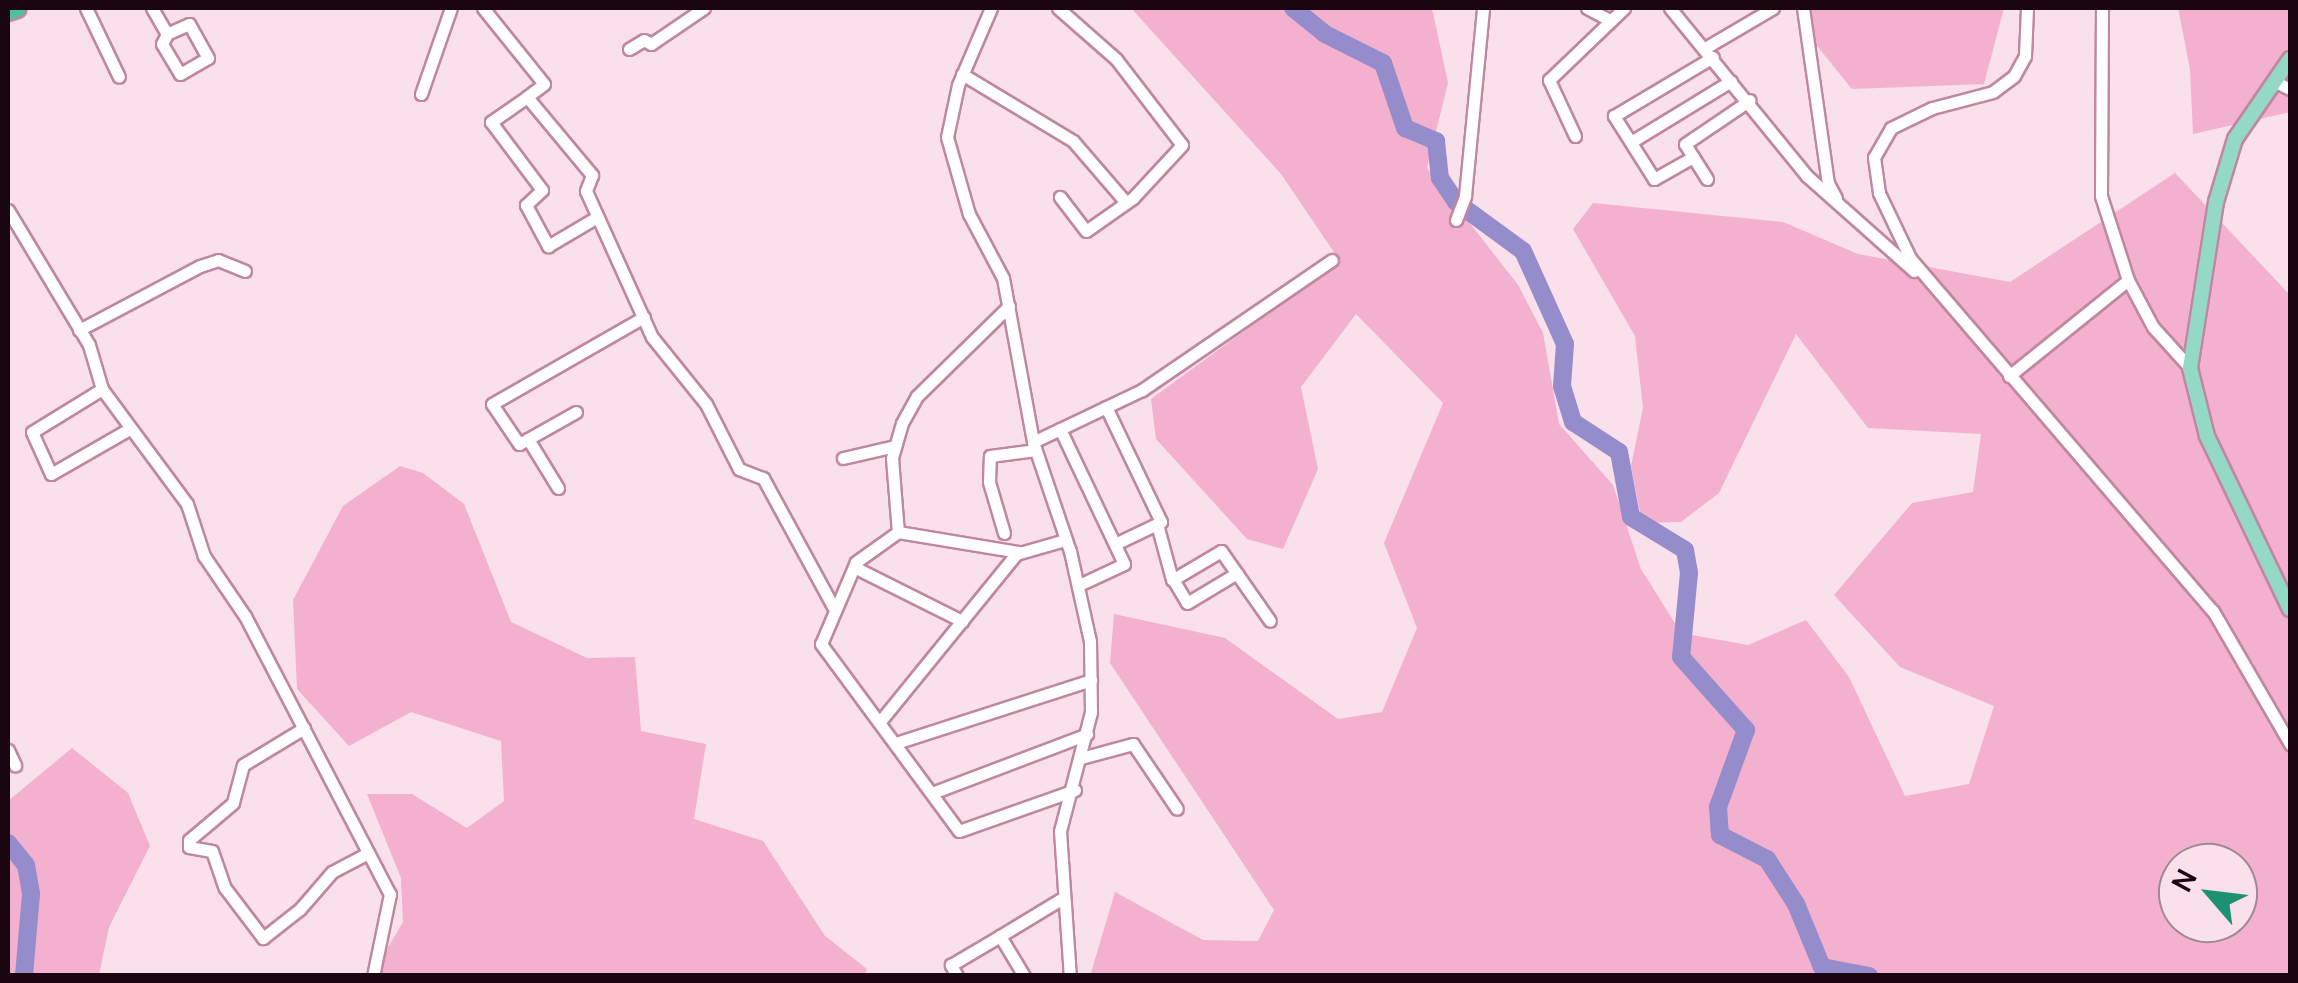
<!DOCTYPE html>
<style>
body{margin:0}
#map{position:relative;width:2298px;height:983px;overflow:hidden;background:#f9e0ea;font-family:Manrope,sans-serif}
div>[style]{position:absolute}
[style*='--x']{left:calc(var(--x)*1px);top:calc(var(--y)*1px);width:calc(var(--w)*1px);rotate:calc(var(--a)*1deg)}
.green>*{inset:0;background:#f4b0cf}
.river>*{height:18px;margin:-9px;padding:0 9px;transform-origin:9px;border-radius:9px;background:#958ccb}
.roads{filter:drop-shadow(2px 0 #c087a1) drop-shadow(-2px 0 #c087a1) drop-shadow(0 2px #c087a1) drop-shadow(0 -2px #c087a1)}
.minor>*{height:11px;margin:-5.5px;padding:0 5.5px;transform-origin:5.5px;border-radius:5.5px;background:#fff}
.major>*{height:14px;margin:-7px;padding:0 7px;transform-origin:7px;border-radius:7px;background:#94d9c5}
.highway>*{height:18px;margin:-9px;padding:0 9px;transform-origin:9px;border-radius:9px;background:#4dc09e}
span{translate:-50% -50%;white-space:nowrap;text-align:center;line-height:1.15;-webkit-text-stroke:8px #f9e0ea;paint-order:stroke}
.frame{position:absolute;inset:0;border:10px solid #190610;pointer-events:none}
.north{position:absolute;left:2158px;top:843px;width:100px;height:100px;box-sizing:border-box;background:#f9e0ea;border:2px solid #9f8993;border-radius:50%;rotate:298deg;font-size:28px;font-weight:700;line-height:40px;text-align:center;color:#190610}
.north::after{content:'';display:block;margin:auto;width:35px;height:45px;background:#1e9173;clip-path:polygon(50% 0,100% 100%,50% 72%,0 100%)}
</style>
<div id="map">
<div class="green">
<div style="clip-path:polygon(evenodd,1131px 8px,1432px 8px,1448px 83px,1427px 168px,1518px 285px,1543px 333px,1559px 424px,1613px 485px,1641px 569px,1681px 633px,1748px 645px,1806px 620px,1849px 677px,1905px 796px,1969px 784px,1994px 706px,1900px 667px,1834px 595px,1912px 503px,1973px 492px,1981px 434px,1868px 428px,1796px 334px,1719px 493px,1681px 522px,1642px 523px,1631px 466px,1643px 408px,1635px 336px,1573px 229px,1593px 203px,1783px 222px,1858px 254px,2010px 282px,2175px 173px,2290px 295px,2290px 975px,1090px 976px,1115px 892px,1203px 940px,1258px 941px,1274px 910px,1110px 663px,1114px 614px,1225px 638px,1338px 719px,1382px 712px,1417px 628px,1384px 543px,1443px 403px,1356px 314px,1301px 387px,1318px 469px,1283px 549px,1247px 539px,1156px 439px,1151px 399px,1340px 261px,1281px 174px,1131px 8px,2178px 863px,2238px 863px,2238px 923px,2178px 923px,2178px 863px)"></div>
<div style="clip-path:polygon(1796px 8px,2004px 8px,1984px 84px,1852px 89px,1813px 41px)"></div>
<div style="clip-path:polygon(2178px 8px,2290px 8px,2290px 112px,2193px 134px,2190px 69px)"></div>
<div style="clip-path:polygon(400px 466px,423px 473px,464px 504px,511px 622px,587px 658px,635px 657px,641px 731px,706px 744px,694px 819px,763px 841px,825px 936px,867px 969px,865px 975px,372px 975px,403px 922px,401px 878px,367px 794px,412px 794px,467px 828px,504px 801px,501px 741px,411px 712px,349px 746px,297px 689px,293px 600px,343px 506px)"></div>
<div style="clip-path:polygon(72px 748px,128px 793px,150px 846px,109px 927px,99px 975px,8px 975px,8px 801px)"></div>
</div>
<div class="river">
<div style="--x:1293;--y:8;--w:41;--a:39.1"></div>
<div style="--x:1325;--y:34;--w:65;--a:26.6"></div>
<div style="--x:1383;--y:63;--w:69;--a:71.3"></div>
<div style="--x:1405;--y:128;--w:34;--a:23"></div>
<div style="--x:1436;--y:141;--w:37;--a:84"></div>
<div style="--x:1440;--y:178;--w:29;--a:56"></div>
<div style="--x:1456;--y:202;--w:83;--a:36.2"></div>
<div style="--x:1523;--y:251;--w:102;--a:65.7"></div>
<div style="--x:1565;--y:344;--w:42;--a:94.1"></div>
<div style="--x:1562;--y:386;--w:38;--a:73"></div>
<div style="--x:1573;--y:422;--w:55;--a:33.1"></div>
<div style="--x:1619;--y:452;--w:66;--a:79.5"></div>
<div style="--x:1631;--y:517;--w:63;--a:31.4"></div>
<div style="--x:1685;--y:550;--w:23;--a:80"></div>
<div style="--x:1689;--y:573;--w:84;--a:95.4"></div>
<div style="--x:1681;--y:657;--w:98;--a:48.3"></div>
<div style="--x:1746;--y:730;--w:82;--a:110"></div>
<div style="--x:1718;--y:807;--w:28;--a:86"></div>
<div style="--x:1720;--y:835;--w:53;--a:27.1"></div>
<div style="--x:1767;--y:859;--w:54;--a:57.2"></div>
<div style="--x:1796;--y:904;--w:68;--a:67.6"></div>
<div style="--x:1822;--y:967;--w:48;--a:10.8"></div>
<div style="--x:8;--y:843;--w:28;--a:51"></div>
<div style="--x:26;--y:865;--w:29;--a:80"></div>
<div style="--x:31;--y:894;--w:82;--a:94.9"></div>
</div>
<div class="roads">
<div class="minor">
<div style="--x:86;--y:8;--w:76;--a:64.4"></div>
<div style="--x:152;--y:8;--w:30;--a:60"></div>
<div style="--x:167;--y:34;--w:11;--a:117"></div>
<div style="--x:162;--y:44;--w:35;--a:59"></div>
<div style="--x:180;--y:74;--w:32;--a:-30"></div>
<div style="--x:208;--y:58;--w:39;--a:-119"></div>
<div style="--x:189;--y:24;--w:24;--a:156"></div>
<div style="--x:483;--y:8;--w:97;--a:51.2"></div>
<div style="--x:544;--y:84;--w:21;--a:143"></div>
<div style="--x:527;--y:97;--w:102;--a:50.2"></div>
<div style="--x:592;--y:175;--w:17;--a:111"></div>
<div style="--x:586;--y:191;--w:160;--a:65.7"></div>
<div style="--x:652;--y:337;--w:86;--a:51.1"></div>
<div style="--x:706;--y:404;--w:73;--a:63.1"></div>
<div style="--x:739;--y:469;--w:26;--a:21"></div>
<div style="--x:763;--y:478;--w:148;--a:61.4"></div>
<div style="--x:991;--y:8;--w:84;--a:113.2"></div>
<div style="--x:958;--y:85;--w:53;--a:101.9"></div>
<div style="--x:947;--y:137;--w:80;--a:74.1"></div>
<div style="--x:969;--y:214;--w:72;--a:62"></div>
<div style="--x:1003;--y:278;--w:167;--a:79.6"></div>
<div style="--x:1033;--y:442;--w:115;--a:71.3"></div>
<div style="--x:1070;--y:551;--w:92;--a:77.5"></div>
<div style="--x:1090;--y:641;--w:71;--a:89.2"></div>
<div style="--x:1091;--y:712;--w:123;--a:104.6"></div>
<div style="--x:1060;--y:831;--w:145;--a:86.1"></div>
<div style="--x:1058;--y:8;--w:77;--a:41.3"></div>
<div style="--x:1116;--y:59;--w:108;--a:52.5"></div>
<div style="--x:1182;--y:145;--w:72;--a:132.8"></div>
<div style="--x:1133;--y:198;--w:57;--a:144.9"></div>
<div style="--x:1086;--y:231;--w:43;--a:-127.4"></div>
<div style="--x:1587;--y:8;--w:27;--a:28"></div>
<div style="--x:1670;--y:8;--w:217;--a:50.8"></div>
<div style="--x:1807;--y:176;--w:143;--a:41.6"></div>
<div style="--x:1803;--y:8;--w:177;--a:81.9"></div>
<div style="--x:1828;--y:183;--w:17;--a:62"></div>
<div style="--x:2027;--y:8;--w:48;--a:92.4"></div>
<div style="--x:2025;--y:56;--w:23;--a:119"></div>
<div style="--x:2014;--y:76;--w:26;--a:143"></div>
<div style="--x:1993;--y:92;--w:63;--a:165.3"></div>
<div style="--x:1932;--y:108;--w:46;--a:154"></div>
<div style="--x:1891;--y:128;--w:34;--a:120"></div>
<div style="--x:1874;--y:157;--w:36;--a:82"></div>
<div style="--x:1879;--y:193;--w:72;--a:64.5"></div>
<div style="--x:1910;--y:258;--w:465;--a:49.4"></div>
<div style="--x:2213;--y:611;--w:154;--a:59.9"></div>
<div style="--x:1705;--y:48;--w:79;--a:-30.5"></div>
<div style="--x:629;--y:49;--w:17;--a:-31"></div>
<div style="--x:644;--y:40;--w:8;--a:30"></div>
<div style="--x:651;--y:44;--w:64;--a:-34.2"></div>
<div style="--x:962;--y:74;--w:130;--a:31.1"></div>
<div style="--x:1073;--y:141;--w:77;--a:49.2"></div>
<div style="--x:2274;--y:81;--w:18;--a:27"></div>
<div style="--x:421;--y:94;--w:91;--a:-70.8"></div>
<div style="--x:527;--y:97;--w:44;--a:145.2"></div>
<div style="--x:491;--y:122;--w:85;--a:53.1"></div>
<div style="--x:542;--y:190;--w:22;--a:137"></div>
<div style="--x:526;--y:205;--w:47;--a:61.8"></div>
<div style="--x:548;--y:246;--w:57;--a:-30.6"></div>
<div style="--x:1575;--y:136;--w:62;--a:-114.9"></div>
<div style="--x:1549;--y:80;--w:104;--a:-43.8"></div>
<div style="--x:1631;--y:142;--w:117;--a:-31.4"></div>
<div style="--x:1693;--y:157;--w:45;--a:150.6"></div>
<div style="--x:1654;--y:179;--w:75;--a:-122.4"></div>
<div style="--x:1614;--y:116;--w:115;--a:-30.8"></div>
<div style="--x:1707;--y:179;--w:41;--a:-122.2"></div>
<div style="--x:1685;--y:144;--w:78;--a:-34.1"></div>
<div style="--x:8;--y:210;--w:157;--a:59"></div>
<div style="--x:89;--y:345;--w:46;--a:73.5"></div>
<div style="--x:102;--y:389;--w:143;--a:53.5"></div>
<div style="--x:187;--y:504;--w:55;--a:71.9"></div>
<div style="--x:204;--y:556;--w:73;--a:55.7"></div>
<div style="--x:245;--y:616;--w:314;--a:62.5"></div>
<div style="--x:390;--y:894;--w:84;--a:101.7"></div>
<div style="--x:1456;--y:220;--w:26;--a:-69"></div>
<div style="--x:1465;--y:196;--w:189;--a:-84.5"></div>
<div style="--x:2128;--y:280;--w:53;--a:62"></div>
<div style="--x:2153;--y:327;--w:55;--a:47.9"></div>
<div style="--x:1009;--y:306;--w:129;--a:135.6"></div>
<div style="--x:917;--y:396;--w:31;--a:119"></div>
<div style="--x:902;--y:423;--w:36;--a:106"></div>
<div style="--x:892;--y:458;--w:74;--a:85.4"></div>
<div style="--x:898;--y:532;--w:52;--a:144.5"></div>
<div style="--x:856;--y:562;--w:89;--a:113.1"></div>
<div style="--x:821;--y:644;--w:232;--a:53.6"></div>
<div style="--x:959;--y:831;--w:123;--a:-19.5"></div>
<div style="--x:79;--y:330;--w:137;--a:-27.9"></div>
<div style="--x:200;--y:266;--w:19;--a:-18"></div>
<div style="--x:218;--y:260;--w:29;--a:22"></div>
<div style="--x:2009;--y:376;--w:153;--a:-38.9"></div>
<div style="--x:2128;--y:280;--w:88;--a:-107.8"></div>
<div style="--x:2101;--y:196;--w:188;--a:-89.7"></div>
<div style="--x:102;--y:389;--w:82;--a:148.4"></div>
<div style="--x:32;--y:432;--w:46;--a:65.7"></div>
<div style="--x:51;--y:474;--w:92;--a:-29.9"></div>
<div style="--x:1106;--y:407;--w:127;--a:64.4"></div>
<div style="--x:1161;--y:522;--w:51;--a:154.4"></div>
<div style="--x:1060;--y:429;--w:149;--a:64.6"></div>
<div style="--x:1124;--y:564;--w:50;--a:155"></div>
<div style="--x:528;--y:439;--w:55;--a:-29.4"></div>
<div style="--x:1033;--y:442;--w:121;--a:-25.5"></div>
<div style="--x:1142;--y:390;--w:230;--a:-34.4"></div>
<div style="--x:843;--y:458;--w:53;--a:-13"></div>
<div style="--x:558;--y:488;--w:57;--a:-121.5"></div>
<div style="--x:528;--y:439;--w:10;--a:151"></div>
<div style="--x:519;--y:444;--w:48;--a:-124"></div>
<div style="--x:492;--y:404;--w:175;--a:-29.8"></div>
<div style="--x:1157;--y:524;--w:54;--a:74.9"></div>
<div style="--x:1171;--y:576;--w:31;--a:59"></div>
<div style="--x:1187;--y:603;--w:58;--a:-31"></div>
<div style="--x:898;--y:532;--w:123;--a:9.4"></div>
<div style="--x:1004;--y:533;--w:53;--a:-106.4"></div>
<div style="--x:989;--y:482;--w:26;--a:-88"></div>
<div style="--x:990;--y:456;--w:46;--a:-7.4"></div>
<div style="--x:854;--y:567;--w:121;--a:26.6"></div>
<div style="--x:1172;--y:580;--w:57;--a:-30.6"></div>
<div style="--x:1221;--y:551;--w:85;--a:55"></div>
<div style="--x:882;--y:719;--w:213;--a:-50.9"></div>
<div style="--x:1016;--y:554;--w:51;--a:-15.9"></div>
<div style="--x:304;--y:728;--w:71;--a:148.8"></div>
<div style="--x:243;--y:765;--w:39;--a:105"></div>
<div style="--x:233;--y:803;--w:57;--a:139.9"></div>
<div style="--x:189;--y:840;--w:7;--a:90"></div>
<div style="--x:189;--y:847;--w:23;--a:10"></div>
<div style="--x:212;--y:851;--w:39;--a:71"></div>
<div style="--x:225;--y:888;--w:63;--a:52.8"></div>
<div style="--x:263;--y:938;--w:47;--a:-38.1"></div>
<div style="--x:300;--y:909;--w:49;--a:-49.1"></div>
<div style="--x:332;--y:872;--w:41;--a:-27.8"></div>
<div style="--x:899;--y:742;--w:202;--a:-17.9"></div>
<div style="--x:8;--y:750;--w:17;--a:65"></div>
<div style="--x:1081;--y:758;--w:54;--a:-15.1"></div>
<div style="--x:1133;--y:744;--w:78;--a:55.9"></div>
<div style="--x:932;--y:793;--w:166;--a:-20.8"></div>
<div style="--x:1000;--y:936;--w:71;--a:-31.2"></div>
<div style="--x:957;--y:976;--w:13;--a:-119"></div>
<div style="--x:951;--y:965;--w:57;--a:-30.6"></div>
<div style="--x:1000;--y:936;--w:47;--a:59"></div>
</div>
<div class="major">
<div style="--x:2290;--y:59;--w:97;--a:124.5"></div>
<div style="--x:2235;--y:139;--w:66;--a:106.8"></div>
<div style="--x:2216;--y:202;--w:168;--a:98.9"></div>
<div style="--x:2190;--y:368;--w:70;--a:76"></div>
<div style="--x:2207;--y:436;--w:192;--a:64.4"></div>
</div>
<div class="highway">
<div style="--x:8;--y:11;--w:9;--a:-18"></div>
</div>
</div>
<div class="frame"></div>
<div class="north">N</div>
</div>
